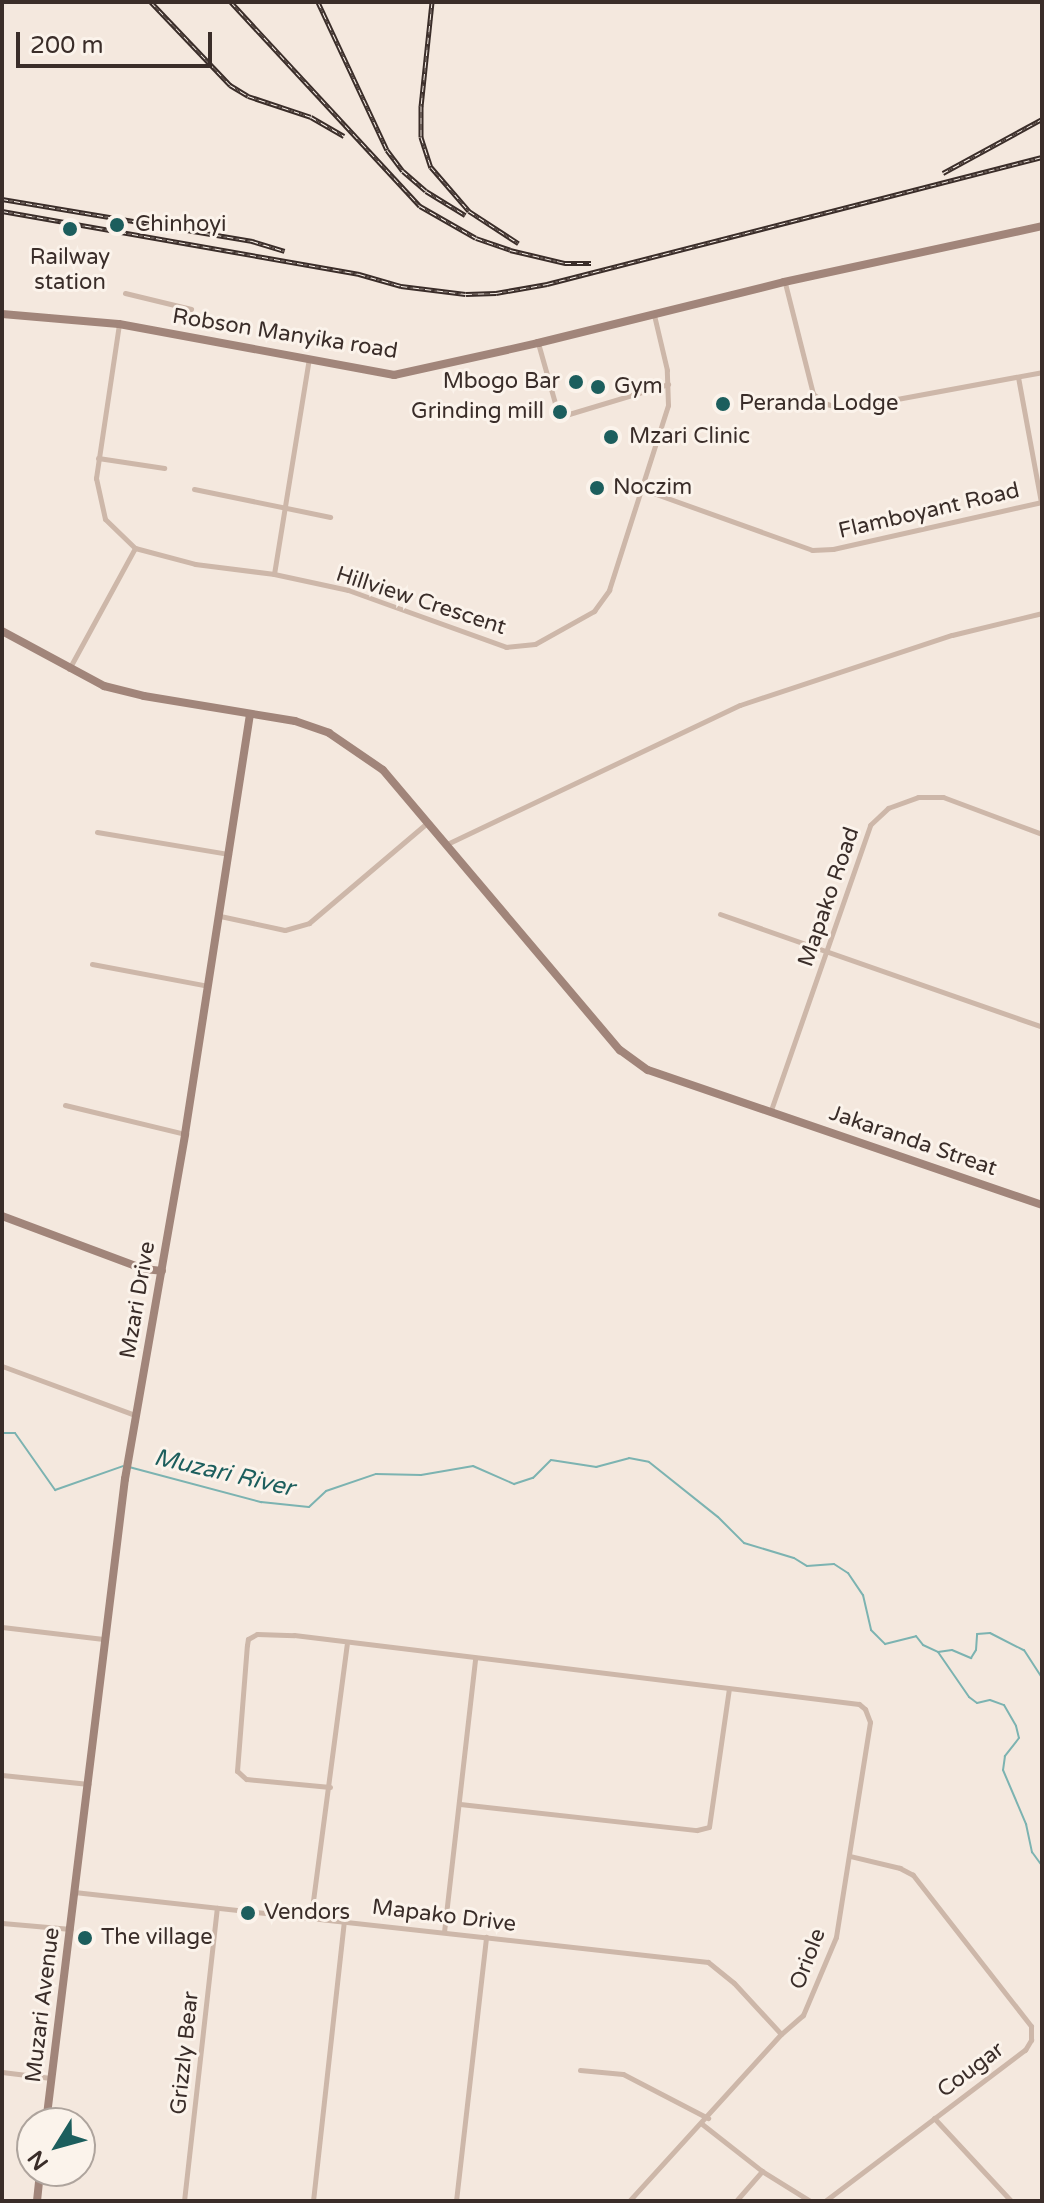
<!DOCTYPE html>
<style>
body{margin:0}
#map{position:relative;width:1044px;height:2203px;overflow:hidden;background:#f4e8de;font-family:"Varela Round",sans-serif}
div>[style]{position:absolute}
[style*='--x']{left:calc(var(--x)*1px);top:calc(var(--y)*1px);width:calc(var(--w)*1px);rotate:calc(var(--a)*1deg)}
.stream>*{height:2px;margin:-1px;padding:0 1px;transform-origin:1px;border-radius:1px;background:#7cb3b1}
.street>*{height:5px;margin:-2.5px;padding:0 2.5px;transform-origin:2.5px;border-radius:2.5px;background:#cdb7a9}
.secondary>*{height:8px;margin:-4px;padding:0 4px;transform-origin:4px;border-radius:4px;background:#a1857a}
.rail>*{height:5px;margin-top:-2.5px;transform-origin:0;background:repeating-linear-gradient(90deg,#fbf3eb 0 6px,#3a2d29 0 12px);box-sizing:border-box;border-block:2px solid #3a2d29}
.dots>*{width:22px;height:22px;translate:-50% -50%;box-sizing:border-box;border:4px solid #fbf3eb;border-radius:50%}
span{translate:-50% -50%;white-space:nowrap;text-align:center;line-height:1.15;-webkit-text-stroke:6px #fbf3eb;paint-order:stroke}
.poi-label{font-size:22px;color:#3a2d29}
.left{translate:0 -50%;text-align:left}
.right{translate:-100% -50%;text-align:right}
.street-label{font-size:22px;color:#3a2d29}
.water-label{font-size:24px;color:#1c5e5d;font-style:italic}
.frame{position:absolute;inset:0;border:4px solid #3a2d29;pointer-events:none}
.north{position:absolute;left:16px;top:2107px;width:80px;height:80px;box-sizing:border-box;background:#fbf3eb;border:2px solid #aea49d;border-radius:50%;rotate:233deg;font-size:22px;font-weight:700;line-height:32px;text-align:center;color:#3a2d29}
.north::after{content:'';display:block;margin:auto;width:28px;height:36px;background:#1c5e5d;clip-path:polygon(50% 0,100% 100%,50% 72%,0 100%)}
.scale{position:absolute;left:16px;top:32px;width:196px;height:36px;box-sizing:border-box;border:4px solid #3a2d29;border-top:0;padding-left:10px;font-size:24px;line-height:28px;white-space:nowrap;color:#3a2d29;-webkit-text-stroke:6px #fbf3eb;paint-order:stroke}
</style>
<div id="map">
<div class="stream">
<div style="--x:2;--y:1433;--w:13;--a:0"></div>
<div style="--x:15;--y:1433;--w:70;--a:54.9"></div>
<div style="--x:55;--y:1490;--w:72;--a:-19.4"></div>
<div style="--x:129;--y:1467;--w:137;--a:14.9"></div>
<div style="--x:261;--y:1502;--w:48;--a:5.9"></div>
<div style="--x:309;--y:1507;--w:23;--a:-43"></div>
<div style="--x:326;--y:1491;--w:53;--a:-18.8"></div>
<div style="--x:376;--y:1474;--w:45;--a:1.3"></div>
<div style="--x:421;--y:1475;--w:53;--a:-9.8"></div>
<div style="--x:473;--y:1466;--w:45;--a:23.7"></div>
<div style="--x:514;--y:1484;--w:20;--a:-18"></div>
<div style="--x:533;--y:1478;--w:25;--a:-45"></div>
<div style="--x:551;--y:1460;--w:46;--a:8.8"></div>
<div style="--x:596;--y:1467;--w:34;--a:-15"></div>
<div style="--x:629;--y:1458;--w:20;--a:11"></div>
<div style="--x:649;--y:1462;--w:88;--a:38.6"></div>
<div style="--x:718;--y:1517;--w:37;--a:45"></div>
<div style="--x:744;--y:1543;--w:52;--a:16.7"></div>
<div style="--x:794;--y:1558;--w:15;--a:32"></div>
<div style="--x:807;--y:1566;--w:27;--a:-4"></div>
<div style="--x:834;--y:1564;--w:17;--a:33"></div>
<div style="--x:848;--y:1573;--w:27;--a:56"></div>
<div style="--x:863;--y:1595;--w:36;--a:77"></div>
<div style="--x:871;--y:1630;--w:20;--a:45"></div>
<div style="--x:885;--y:1644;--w:32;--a:-14"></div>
<div style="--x:916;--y:1636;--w:11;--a:52"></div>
<div style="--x:923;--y:1645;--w:17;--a:25"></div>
<div style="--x:938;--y:1652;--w:14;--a:-8"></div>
<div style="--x:952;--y:1650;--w:21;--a:23"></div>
<div style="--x:971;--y:1658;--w:9;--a:-58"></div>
<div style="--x:976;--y:1650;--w:16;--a:-86"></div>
<div style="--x:977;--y:1634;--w:13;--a:-4"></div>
<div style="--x:990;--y:1633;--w:38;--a:27"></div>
<div style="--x:1024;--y:1650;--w:33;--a:57"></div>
<div style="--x:938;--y:1652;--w:55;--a:55.4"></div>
<div style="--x:969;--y:1697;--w:10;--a:37"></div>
<div style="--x:977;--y:1703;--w:13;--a:-13"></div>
<div style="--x:990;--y:1700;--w:15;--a:20"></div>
<div style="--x:1004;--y:1705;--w:24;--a:60"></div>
<div style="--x:1016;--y:1726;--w:12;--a:76"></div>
<div style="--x:1019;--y:1738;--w:23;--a:128"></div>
<div style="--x:1005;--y:1756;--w:14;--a:98"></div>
<div style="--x:1003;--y:1770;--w:59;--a:66.9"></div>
<div style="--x:1026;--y:1824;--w:29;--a:78"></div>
<div style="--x:1032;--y:1852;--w:17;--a:54"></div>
</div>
<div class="street">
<div style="--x:785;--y:283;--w:114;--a:75.8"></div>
<div style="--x:813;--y:394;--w:17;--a:36"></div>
<div style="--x:827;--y:404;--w:17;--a:17"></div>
<div style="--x:843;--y:409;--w:202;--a:-10.5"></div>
<div style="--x:125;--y:293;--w:68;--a:13.6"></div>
<div style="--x:119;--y:324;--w:156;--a:98.5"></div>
<div style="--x:96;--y:478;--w:42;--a:77.6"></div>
<div style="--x:105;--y:519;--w:42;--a:44"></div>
<div style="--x:135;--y:548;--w:62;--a:14.9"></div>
<div style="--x:195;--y:564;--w:80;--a:7.2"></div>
<div style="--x:274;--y:574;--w:76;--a:12.2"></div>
<div style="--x:348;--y:590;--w:168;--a:19.8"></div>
<div style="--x:506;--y:647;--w:29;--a:-6"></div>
<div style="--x:535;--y:644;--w:68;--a:-29.2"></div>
<div style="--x:594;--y:611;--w:26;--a:-54"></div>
<div style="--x:609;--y:590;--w:194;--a:-72.3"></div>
<div style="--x:668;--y:405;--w:35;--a:-92"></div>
<div style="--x:667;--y:370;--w:57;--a:-103.3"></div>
<div style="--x:538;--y:343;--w:77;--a:74.2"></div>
<div style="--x:559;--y:417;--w:114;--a:-16.8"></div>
<div style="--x:1018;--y:377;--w:127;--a:79.6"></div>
<div style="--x:98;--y:458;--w:67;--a:8.6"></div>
<div style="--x:194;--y:489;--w:139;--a:11.6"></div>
<div style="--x:642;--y:489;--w:181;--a:19.7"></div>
<div style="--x:812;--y:550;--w:21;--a:-3"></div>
<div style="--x:833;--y:549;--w:214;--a:-12.7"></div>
<div style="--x:274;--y:574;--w:218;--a:-80.8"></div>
<div style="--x:69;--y:669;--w:138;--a:-61.4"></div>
<div style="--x:97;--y:832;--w:134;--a:9.5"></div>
<div style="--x:447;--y:844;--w:324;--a:-25.4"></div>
<div style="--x:740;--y:705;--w:223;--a:-18.3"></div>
<div style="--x:952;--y:635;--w:93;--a:-13.7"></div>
<div style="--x:720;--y:914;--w:341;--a:19.3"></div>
<div style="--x:220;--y:916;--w:66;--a:12.2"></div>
<div style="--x:285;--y:930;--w:25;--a:-16"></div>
<div style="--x:309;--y:923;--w:155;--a:-40.3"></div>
<div style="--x:92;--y:964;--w:118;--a:10.7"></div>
<div style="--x:65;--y:1105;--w:123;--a:13.6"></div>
<div style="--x:771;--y:1110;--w:302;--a:-70.8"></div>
<div style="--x:870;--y:825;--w:25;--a:-43"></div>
<div style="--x:888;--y:808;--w:32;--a:-20"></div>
<div style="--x:918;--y:797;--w:25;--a:0"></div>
<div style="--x:943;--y:797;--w:106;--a:20.5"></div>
<div style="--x:2;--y:1366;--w:142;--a:20.2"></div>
<div style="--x:2;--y:1627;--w:102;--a:6.8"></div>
<div style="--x:2;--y:1775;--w:87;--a:5.9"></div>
<div style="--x:330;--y:1787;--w:84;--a:-174.6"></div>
<div style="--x:246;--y:1779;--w:12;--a:-138"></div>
<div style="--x:237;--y:1771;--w:126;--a:-85.5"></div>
<div style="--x:247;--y:1645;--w:6;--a:-81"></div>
<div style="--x:248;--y:1639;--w:10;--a:-29"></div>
<div style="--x:257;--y:1634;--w:37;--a:2"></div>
<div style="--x:294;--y:1635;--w:569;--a:6.96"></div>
<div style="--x:859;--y:1704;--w:8;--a:40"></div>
<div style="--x:865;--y:1709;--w:14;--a:69"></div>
<div style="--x:870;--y:1722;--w:218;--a:99"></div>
<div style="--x:836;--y:1937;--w:85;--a:112.9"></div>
<div style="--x:803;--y:2015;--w:29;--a:139"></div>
<div style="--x:781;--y:2034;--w:226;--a:132.3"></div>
<div style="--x:460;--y:1804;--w:238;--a:6.3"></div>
<div style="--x:697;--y:1830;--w:12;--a:-14"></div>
<div style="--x:709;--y:1827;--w:139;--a:-81.8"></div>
<div style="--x:74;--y:1892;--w:638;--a:6.3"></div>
<div style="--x:708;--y:1962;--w:33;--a:39"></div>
<div style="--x:734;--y:1983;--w:69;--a:47.3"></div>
<div style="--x:311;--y:1916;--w:274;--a:-82.5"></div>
<div style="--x:2;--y:1923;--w:69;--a:5"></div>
<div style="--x:444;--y:1932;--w:275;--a:-83.5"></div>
<div style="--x:580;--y:2070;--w:43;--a:5.3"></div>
<div style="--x:623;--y:2074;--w:96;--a:27.4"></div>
<div style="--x:2;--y:2072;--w:49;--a:7"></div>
<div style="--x:934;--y:2118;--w:113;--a:47.1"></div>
<div style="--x:702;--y:2124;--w:76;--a:38.1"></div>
<div style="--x:762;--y:2171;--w:57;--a:32"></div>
<div style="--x:184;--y:2201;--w:295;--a:-83.6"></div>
<div style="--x:313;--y:2201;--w:283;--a:-83.7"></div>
<div style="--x:456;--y:2201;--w:266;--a:-83.5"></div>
<div style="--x:736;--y:2201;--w:40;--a:-49"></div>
<div style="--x:825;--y:2201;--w:251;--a:-37.1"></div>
<div style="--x:1025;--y:2050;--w:12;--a:-59"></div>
<div style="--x:1031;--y:2040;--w:14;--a:-90"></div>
<div style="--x:1031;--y:2026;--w:192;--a:-128"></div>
<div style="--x:913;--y:1875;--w:15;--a:-152"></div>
<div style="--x:900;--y:1868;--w:51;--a:-166.5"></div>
</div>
<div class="secondary">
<div style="--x:2;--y:314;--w:117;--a:4.9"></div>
<div style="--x:119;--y:324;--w:280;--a:10.5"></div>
<div style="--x:394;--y:375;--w:148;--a:-12.5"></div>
<div style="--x:538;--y:343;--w:253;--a:-13.9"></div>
<div style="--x:784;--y:282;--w:264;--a:-12.2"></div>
<div style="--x:2;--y:631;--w:116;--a:28.3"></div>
<div style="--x:104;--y:686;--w:41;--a:14"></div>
<div style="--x:144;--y:696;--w:153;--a:9.4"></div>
<div style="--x:295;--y:721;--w:36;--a:19"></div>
<div style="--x:329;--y:733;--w:65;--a:34.4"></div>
<div style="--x:383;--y:770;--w:367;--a:49.8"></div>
<div style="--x:620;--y:1050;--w:34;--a:36"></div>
<div style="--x:648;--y:1070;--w:416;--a:18.9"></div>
<div style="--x:2;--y:1216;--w:152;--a:20.5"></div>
<div style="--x:144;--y:1269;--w:18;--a:6"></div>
<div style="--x:46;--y:2123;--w:649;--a:-83.01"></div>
<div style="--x:125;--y:1479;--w:350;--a:-80.1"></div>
<div style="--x:185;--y:1134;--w:424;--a:-81.2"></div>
<div style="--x:37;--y:2201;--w:30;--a:-84"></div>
</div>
<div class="rail">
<div style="--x:151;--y:2;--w:115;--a:46.4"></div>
<div style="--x:230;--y:85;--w:21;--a:31"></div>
<div style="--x:248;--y:96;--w:66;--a:18.4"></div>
<div style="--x:311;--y:117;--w:38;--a:30"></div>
<div style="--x:231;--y:2;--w:278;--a:47.2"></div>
<div style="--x:420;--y:206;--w:64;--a:29.7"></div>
<div style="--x:476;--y:238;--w:36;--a:19"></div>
<div style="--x:510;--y:250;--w:57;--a:13.3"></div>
<div style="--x:565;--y:263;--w:26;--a:0"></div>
<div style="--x:318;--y:2;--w:163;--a:65"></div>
<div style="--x:387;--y:150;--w:26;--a:53"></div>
<div style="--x:403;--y:171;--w:30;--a:41"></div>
<div style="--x:426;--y:191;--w:46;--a:31.6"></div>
<div style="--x:432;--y:2;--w:105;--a:96"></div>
<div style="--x:421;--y:106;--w:31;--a:90"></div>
<div style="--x:421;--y:137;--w:32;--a:72"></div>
<div style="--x:431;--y:167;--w:58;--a:49.2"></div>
<div style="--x:469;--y:211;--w:59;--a:33.1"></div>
<div style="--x:943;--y:173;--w:113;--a:-28.6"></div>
<div style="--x:2;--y:199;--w:254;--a:9.5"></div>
<div style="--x:252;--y:241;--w:34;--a:17"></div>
<div style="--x:2;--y:211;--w:363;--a:10"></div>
<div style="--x:359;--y:274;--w:44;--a:15.9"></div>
<div style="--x:401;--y:286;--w:65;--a:7"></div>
<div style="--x:466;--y:294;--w:30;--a:-2"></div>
<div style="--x:496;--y:293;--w:52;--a:-10"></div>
<div style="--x:547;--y:284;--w:511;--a:-14.39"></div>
</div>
<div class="dots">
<div style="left:117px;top:225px;background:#1c5e5d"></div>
<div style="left:70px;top:229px;background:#1c5e5d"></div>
<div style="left:576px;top:382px;background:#1c5e5d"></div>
<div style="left:598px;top:387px;background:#1c5e5d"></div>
<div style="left:723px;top:404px;background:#1c5e5d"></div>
<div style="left:560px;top:412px;background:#1c5e5d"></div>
<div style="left:611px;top:437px;background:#1c5e5d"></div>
<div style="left:597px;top:488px;background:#1c5e5d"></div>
<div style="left:248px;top:1913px;background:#1c5e5d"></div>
<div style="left:85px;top:1938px;background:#1c5e5d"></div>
</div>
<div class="poi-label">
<span class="left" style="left:135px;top:225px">Chinhoyi</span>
<span style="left:70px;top:270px">Railway<br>station</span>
<span class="right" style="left:560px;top:382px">Mbogo Bar</span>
<span class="left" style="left:614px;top:387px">Gym</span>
<span class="left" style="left:739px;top:404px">Peranda Lodge</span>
<span class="right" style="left:544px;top:412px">Grinding mill</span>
<span class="left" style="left:629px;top:437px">Mzari Clinic</span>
<span class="left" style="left:613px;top:488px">Noczim</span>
<span class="left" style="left:264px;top:1913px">Vendors</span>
<span class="left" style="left:101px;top:1938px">The village</span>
</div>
<div class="street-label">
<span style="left:285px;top:334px;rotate:9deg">Robson Manyika road</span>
<span style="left:929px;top:511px;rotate:-13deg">Flamboyant Road</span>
<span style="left:421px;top:601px;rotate:18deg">Hillview Crescent</span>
<span style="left:829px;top:897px;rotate:-71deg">Mapako Road</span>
<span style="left:913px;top:1141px;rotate:19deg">Jakaranda Streat</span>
<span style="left:138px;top:1300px;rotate:-80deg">Mzari Drive</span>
<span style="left:444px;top:1916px;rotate:7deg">Mapako Drive</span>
<span style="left:808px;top:1959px;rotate:-69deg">Oriole</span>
<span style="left:43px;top:2005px;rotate:-83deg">Muzari Avenue</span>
<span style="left:185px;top:2053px;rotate:-84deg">Grizzly Bear</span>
<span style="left:971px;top:2070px;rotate:-37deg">Cougar</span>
</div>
<div class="water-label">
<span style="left:224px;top:1473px;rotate:13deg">Muzari River</span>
</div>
<div class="frame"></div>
<div class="north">N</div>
<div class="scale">200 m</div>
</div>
